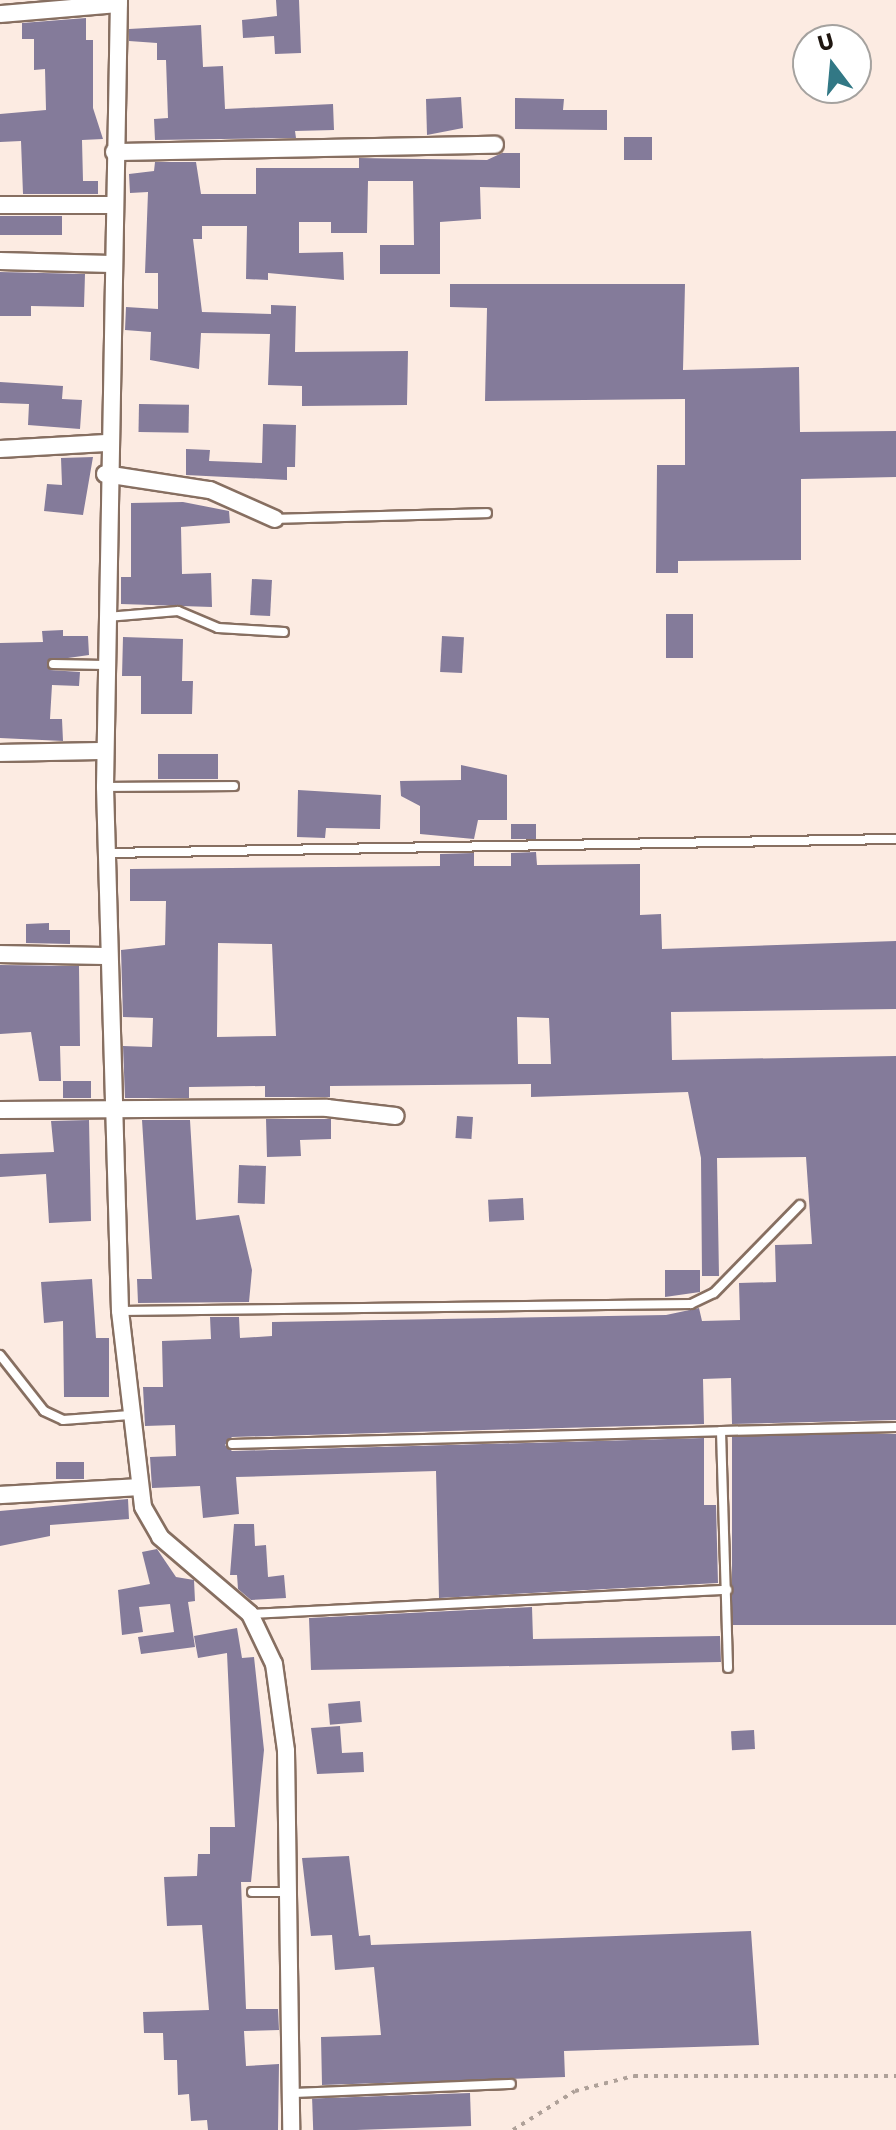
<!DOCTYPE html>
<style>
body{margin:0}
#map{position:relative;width:896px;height:2130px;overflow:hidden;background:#fcebe2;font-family:Poppins,sans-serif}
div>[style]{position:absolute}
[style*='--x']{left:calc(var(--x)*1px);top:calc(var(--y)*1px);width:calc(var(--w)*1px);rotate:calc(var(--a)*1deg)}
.building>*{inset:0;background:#847b9a;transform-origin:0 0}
.path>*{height:4px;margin-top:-2px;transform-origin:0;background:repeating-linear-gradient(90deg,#afa199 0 4px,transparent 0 10px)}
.roads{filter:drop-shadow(2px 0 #876f61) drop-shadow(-2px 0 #876f61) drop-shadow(0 2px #876f61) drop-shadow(0 -2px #876f61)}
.lane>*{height:8px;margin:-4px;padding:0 4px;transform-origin:4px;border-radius:4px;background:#fff}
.street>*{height:16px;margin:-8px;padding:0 8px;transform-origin:8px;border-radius:8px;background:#fff}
span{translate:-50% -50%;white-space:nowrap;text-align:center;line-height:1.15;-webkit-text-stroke:6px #fff;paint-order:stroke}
.north{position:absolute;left:792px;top:24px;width:80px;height:80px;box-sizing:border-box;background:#fff;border:2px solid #a5a29f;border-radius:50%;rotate:344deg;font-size:22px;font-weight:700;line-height:32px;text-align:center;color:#1f1610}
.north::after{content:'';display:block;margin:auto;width:28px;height:36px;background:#327885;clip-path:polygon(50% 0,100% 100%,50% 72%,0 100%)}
</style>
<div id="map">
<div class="building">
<div style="clip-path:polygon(276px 0,299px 0,301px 53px,275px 54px,274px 36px,243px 38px,242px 20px,277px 16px)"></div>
<div style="clip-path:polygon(86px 18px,86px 40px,93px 40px,93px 108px,103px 139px,82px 140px,83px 181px,98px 181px,98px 194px,23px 194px,21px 141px,0 142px,0 114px,46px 110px,45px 69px,34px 70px,34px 39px,22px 39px,22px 23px)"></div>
<div style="clip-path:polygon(201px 25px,203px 67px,223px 66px,225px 109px,333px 104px,334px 130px,295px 131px,296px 138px,155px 140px,154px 119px,168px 118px,166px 60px,157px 60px,157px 43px,129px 41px,129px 29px)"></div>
<div style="clip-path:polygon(461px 97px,463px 128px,427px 135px,426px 99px)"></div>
<div style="clip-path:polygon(515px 98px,564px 99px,563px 110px,607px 110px,607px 130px,515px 129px)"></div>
<div style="left:624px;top:137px;width:28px;height:23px"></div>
<div style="clip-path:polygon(502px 153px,520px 153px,520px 188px,480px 187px,481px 219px,440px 222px,440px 274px,380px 274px,380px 245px,414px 245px,413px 181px,368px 181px,367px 233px,331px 233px,331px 222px,299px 222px,299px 253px,343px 252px,344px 280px,268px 273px,268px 280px,246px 279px,247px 226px,202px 226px,202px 239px,193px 239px,202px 312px,271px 314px,271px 305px,296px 306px,295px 352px,408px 351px,407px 405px,302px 406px,302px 386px,268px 385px,270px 334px,201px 333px,199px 369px,150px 360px,151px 332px,125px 330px,126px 307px,158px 309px,158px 273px,145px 273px,148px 192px,130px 193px,129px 174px,154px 171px,155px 162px,196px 162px,201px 194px,256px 194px,256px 168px,359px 168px,359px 158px,487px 160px)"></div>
<div style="left:0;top:216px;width:62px;height:19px"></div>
<div style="clip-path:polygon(0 272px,85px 274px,84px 307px,31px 306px,31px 316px,0 316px)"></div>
<div style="clip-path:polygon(450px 284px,685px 284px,683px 370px,799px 367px,800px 432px,896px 431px,896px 477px,801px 479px,801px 560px,678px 561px,678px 573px,656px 573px,657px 465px,685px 465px,685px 399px,485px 401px,487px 308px,450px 307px)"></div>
<div style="clip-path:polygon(0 382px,63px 386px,62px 399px,82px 400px,80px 429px,28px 425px,29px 404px,0 403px)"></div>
<div style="left:139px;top:404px;width:50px;height:28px;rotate:1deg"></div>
<div style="clip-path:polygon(263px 424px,296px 425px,295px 467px,287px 467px,287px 480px,186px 475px,186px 449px,210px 450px,209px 461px,262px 463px)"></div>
<div style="clip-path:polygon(93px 457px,83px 515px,44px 511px,47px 484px,62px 485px,61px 458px)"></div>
<div style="clip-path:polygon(183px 502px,229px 511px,230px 523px,181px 527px,182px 574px,211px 573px,212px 607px,121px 604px,121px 577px,131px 577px,131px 503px)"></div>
<div style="left:252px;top:579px;width:20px;height:36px;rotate:3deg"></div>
<div style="left:666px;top:614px;width:27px;height:44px"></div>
<div style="clip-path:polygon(63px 630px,63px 636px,88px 636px,89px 655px,47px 661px,50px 670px,80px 672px,79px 686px,52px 685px,50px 719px,62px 719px,63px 741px,0 738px,0 643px,43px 642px,42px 631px)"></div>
<div style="left:442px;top:636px;width:22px;height:36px;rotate:3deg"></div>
<div style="clip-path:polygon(123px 637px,183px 639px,182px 681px,193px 681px,192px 714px,141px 714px,141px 676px,122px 676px)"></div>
<div style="left:218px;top:754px;width:25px;height:60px;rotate:90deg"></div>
<div style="clip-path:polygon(461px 765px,507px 775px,507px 820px,478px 820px,474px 839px,420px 834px,420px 806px,401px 796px,400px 781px,461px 780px)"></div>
<div style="clip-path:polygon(298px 790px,381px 795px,380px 829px,326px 828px,325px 838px,297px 837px)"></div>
<div style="left:511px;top:824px;width:25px;height:15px"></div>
<div style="clip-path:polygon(evenodd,536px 852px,537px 865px,640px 864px,640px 915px,661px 914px,662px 949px,896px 941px,896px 1009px,671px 1012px,672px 1060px,896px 1056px,896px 1420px,732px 1424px,731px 1378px,703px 1379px,704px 1424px,232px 1437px,225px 1445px,232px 1451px,704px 1438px,704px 1505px,716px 1505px,718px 1583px,439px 1598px,436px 1471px,236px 1477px,239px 1514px,203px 1518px,200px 1486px,152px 1488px,150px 1457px,176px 1456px,175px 1425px,145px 1426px,143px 1387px,163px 1387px,162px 1341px,211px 1339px,210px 1317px,239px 1317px,240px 1338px,272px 1336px,272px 1322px,666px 1315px,699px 1308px,702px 1321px,740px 1320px,739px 1283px,776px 1282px,775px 1245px,812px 1244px,806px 1157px,717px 1158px,719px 1276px,702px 1276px,701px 1158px,688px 1092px,531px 1097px,531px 1084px,330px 1086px,330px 1097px,265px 1097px,265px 1086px,189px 1087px,189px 1098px,125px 1098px,123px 1046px,152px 1047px,153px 1018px,123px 1017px,121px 950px,165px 945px,166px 901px,130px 901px,130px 869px,440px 866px,440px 854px,474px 853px,474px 866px,511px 866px,511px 853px,536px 852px,218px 943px,272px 944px,276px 1036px,217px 1037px,218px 943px,536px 852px,517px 1017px,549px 1018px,551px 1064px,518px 1064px,517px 1017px)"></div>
<div style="clip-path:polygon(49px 923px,49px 930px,70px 930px,70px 944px,26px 943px,26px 924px)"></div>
<div style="clip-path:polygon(0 965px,79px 966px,80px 1046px,60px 1046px,61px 1081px,39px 1081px,31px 1032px,0 1034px)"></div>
<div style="left:91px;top:1081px;width:17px;height:28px;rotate:90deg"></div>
<div style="left:457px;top:1116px;width:16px;height:22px;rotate:4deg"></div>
<div style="clip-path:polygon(266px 1119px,331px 1119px,331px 1139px,300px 1140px,301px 1156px,267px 1157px)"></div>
<div style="clip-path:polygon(89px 1120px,91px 1221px,49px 1223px,46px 1174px,0 1177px,0 1154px,54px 1152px,51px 1121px)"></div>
<div style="clip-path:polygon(142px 1120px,190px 1120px,196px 1220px,239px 1215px,252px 1270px,249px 1302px,138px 1303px,137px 1279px,152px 1279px)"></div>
<div style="left:266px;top:1166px;width:38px;height:27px;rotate:92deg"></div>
<div style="left:523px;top:1198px;width:22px;height:35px;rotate:87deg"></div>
<div style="clip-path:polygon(665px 1270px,700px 1270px,700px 1292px,665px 1297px)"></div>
<div style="clip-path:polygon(92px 1279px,96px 1338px,109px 1338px,109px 1397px,64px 1397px,63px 1321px,44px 1323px,41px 1282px)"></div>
<div style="left:896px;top:1434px;width:191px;height:164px;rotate:90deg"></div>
<div style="left:84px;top:1462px;width:17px;height:28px;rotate:90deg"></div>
<div style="clip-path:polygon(128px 1499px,129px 1519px,50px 1525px,50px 1536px,0 1546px,0 1511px)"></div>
<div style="clip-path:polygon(234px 1524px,254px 1524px,255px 1546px,266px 1545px,268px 1577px,284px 1575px,286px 1598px,251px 1600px,238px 1589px,237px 1575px,230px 1575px)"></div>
<div style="clip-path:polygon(157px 1549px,176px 1577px,194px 1580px,195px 1601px,188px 1602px,195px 1647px,141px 1654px,138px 1637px,174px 1632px,170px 1604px,139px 1607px,143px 1632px,122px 1635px,118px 1590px,150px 1584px,142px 1552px)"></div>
<div style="clip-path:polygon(532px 1607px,533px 1639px,720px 1636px,721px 1662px,311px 1670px,309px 1618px)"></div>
<div style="clip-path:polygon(237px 1628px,242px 1658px,254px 1657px,264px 1750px,251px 1882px,241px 1882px,246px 2009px,278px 2009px,279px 2030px,244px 2031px,246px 2066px,279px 2064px,278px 2130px,208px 2130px,207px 2120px,191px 2121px,189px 2094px,178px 2095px,177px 2060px,164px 2060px,163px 2033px,144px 2033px,143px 2012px,209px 2010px,202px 1925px,167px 1926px,164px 1877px,197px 1876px,198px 1854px,210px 1854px,210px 1827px,235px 1827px,227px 1653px,198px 1658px,194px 1636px)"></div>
<div style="left:360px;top:1701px;width:21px;height:32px;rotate:85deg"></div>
<div style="clip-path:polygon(340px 1726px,342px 1753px,363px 1752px,364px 1772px,317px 1774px,311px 1728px)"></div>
<div style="left:754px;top:1730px;width:19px;height:23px;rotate:87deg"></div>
<div style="clip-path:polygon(349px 1856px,359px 1936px,370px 1935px,371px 1945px,751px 1931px,759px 2045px,564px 2051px,565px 2077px,322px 2085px,321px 2037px,381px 2035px,374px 1967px,335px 1970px,332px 1935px,311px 1936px,302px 1858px)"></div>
<div style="left:470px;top:2093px;width:33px;height:158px;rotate:88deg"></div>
</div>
<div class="path">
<div style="--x:513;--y:2130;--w:73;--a:-32.2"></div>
<div style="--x:575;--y:2091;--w:61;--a:-14.3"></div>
<div style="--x:634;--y:2076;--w:262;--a:0"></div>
</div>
<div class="roads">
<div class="lane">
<div style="--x:275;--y:519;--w:212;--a:-1.6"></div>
<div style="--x:107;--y:617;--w:71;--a:-4.8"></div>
<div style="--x:178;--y:611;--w:43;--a:23"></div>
<div style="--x:218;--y:628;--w:66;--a:3.5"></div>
<div style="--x:53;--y:664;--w:52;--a:1.1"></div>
<div style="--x:105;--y:787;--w:129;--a:-0.4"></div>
<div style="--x:107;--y:853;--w:789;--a:-1.02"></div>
<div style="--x:120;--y:1311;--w:571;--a:-0.7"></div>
<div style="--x:691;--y:1304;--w:25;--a:-26"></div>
<div style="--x:714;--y:1293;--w:123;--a:-45.7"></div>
<div style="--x:0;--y:1355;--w:71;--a:51.8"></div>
<div style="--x:44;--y:1411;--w:21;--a:25"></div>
<div style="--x:63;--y:1420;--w:67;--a:-4.3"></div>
<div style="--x:721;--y:1431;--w:175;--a:-1.3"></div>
<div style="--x:232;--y:1444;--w:489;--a:-1.5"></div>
<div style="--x:721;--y:1431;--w:237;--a:88.3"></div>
<div style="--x:250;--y:1614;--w:478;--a:-2.9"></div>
<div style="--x:252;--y:1892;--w:36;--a:0"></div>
<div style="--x:292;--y:2093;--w:219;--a:-2.4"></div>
</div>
<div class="street">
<div style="--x:119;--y:0;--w:787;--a:91.02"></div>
<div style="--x:105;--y:787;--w:524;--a:88.36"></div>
<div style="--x:120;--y:1311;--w:197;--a:83.3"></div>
<div style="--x:143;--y:1507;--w:34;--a:60"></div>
<div style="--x:160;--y:1537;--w:118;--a:40.5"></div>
<div style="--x:250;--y:1614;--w:55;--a:64.4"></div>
<div style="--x:274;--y:1664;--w:88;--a:82.1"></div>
<div style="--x:286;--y:1751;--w:379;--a:89.2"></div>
<div style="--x:0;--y:14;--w:119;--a:-4.8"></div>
<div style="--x:114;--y:152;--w:381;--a:-1.1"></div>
<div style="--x:0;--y:205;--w:113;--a:0"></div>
<div style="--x:0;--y:261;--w:111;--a:1.5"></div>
<div style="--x:0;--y:449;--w:106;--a:-3.2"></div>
<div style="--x:105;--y:474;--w:106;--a:8.7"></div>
<div style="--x:210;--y:490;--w:71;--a:24"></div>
<div style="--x:0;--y:753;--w:105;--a:-1.1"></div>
<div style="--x:0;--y:954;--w:109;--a:1.1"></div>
<div style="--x:0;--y:1110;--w:327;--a:-0.4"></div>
<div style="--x:327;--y:1108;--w:69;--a:6.6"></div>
<div style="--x:0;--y:1495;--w:137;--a:-3.3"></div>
</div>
</div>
<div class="north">U</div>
</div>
